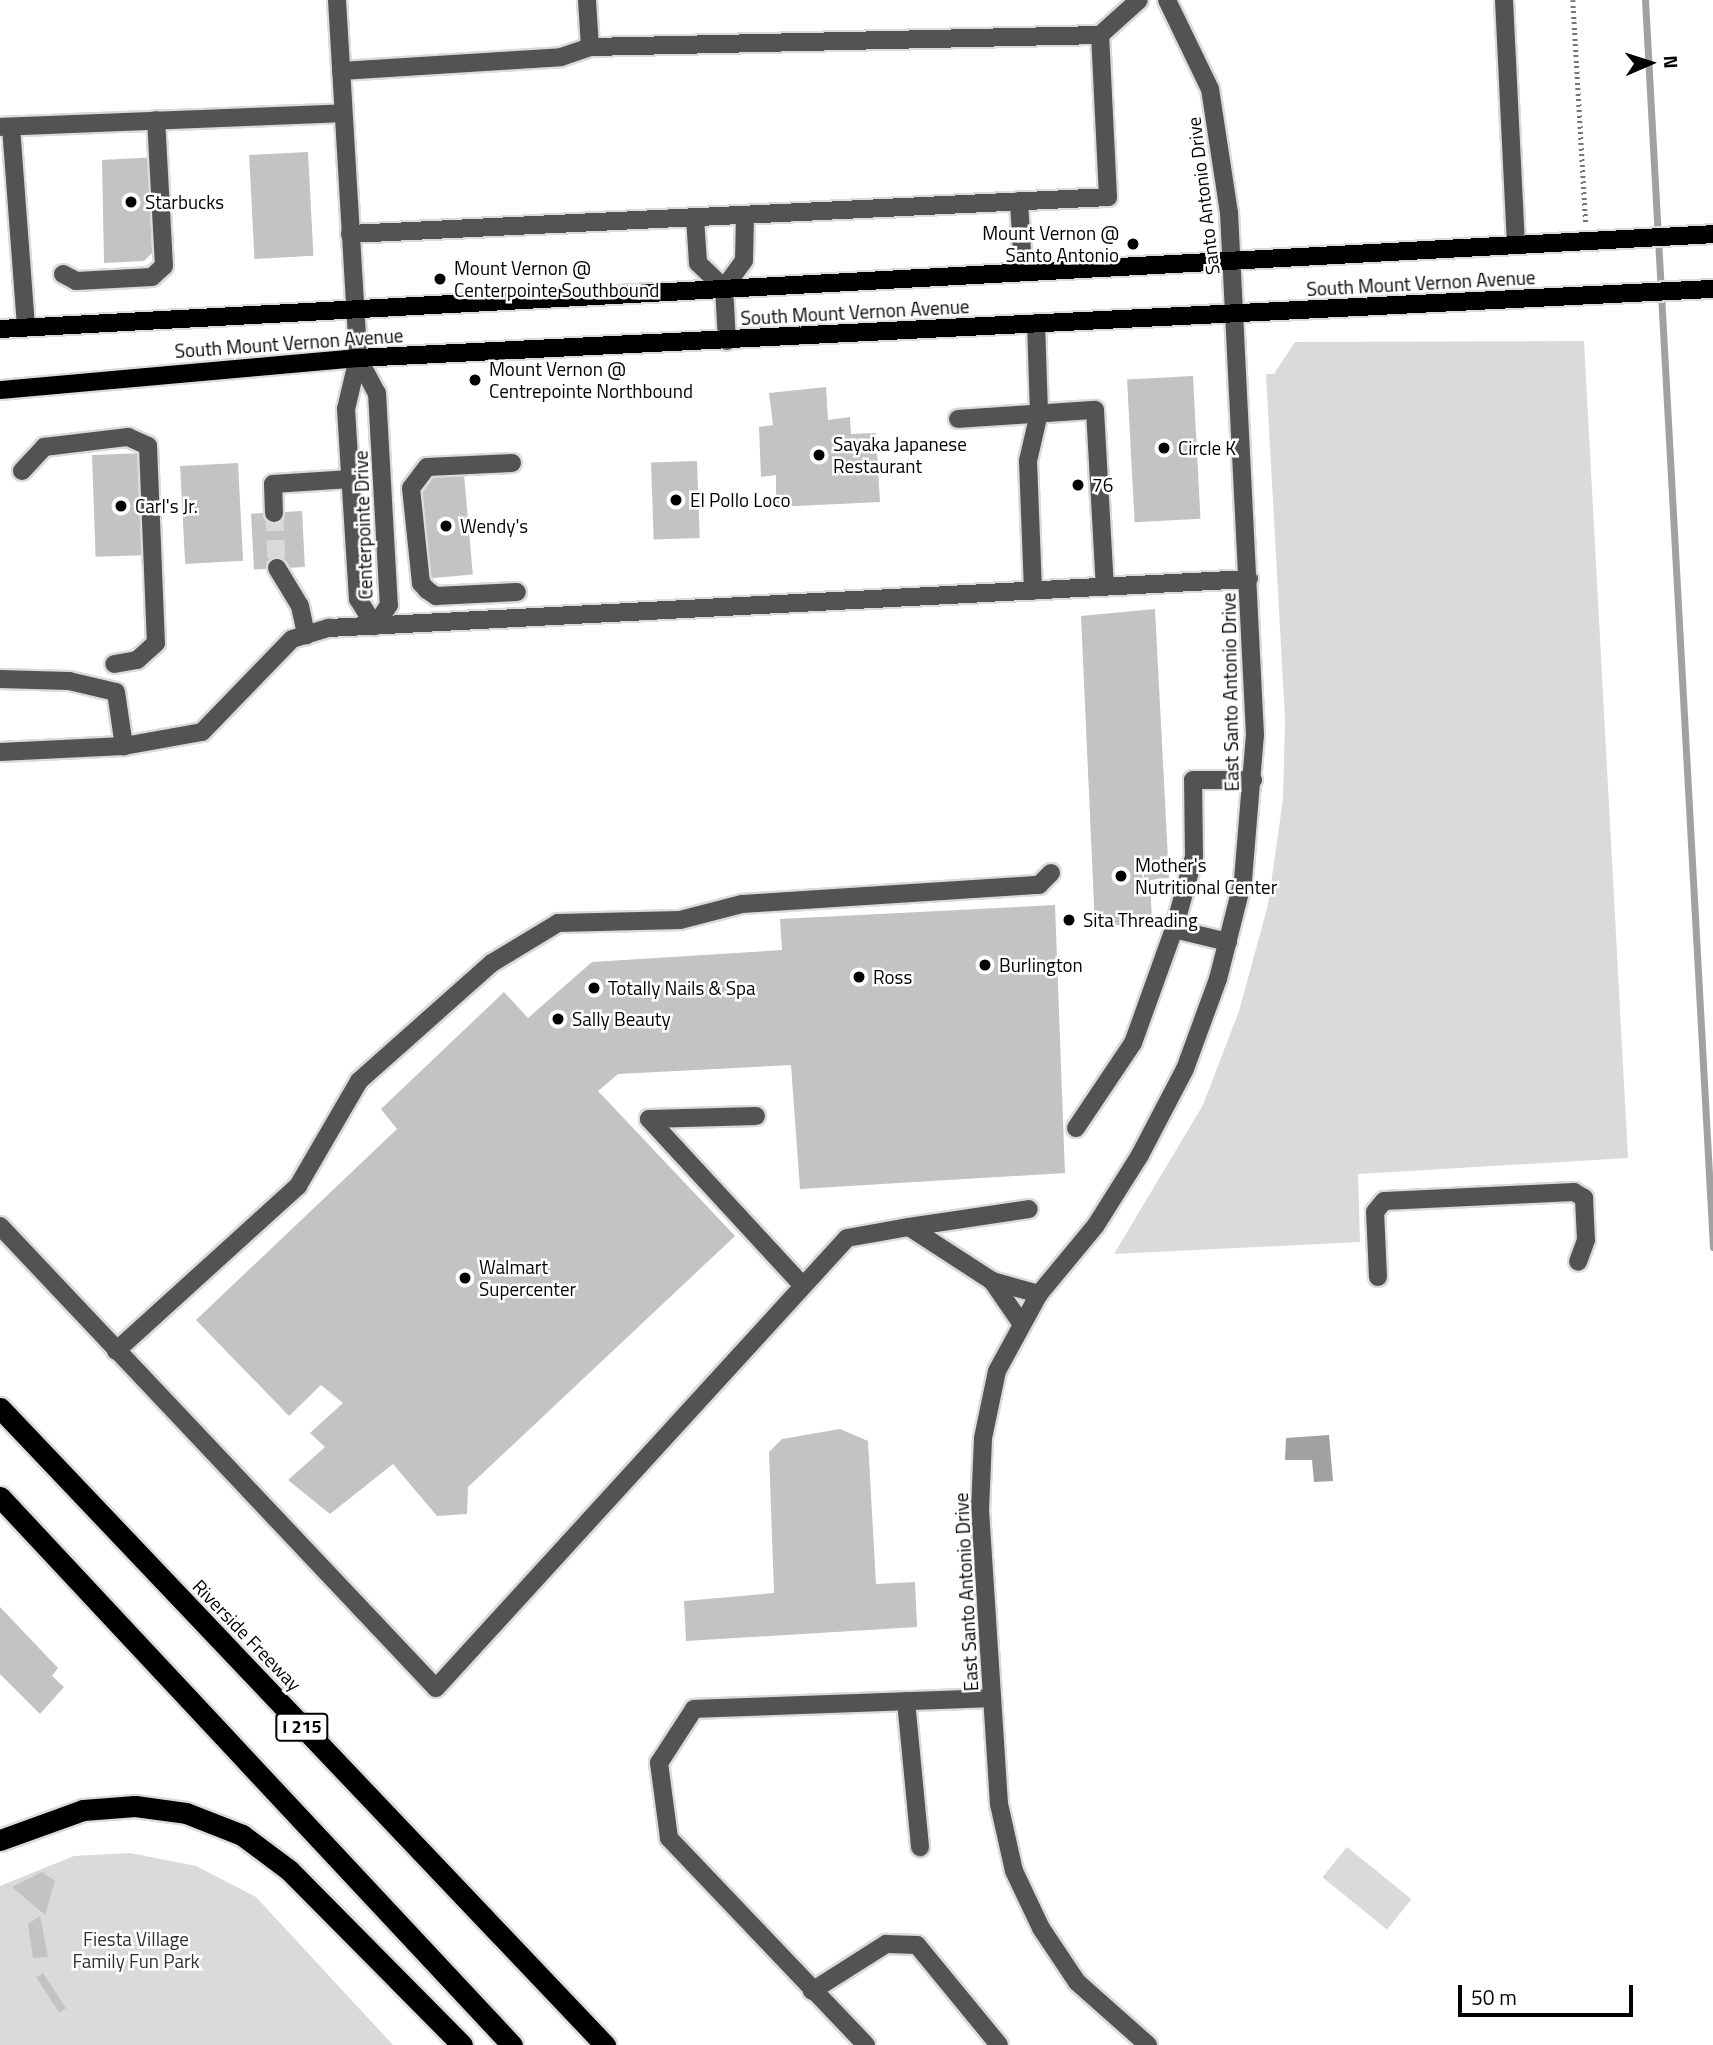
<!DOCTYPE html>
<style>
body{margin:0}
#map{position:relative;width:1713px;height:2045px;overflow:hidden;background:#fff;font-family:"Titillium Web",sans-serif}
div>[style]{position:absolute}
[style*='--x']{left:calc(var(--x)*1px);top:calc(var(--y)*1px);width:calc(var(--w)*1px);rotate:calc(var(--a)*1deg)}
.green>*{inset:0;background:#dadada;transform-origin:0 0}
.water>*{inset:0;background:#a1a1a1}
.stream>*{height:7px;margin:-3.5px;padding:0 3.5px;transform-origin:3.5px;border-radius:3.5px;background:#a1a1a1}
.building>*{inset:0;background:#c3c3c3;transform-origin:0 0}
.minor-tunnel>*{height:18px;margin-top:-9px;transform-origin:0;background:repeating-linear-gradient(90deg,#d9d9d9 0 18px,transparent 0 27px)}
.path>*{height:4.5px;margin-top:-2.25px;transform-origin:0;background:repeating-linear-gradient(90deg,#757575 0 2px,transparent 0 5.5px)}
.roads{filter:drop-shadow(2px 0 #dbdbdb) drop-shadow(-2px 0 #dbdbdb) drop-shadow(0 2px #dbdbdb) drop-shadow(0 -2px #dbdbdb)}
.minor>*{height:18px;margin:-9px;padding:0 9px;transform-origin:9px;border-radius:9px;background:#535353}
.major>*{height:18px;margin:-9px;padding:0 9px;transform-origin:9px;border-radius:9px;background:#000}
.highway>*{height:21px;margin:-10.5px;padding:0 10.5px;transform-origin:10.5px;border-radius:10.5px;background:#000}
.dots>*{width:19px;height:19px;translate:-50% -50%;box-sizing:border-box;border:4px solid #fff;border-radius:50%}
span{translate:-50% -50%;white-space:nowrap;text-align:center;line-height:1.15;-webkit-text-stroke:5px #fff;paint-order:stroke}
.shield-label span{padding:2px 5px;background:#fff;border:2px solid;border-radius:5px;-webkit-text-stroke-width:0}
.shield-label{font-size:18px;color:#000;font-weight:700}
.street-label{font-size:19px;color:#000}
.poi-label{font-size:19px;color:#000}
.left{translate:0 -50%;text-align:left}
.right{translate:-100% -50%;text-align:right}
.park-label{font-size:19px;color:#313131}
.north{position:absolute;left:1615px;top:28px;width:70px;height:70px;-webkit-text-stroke:5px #fff;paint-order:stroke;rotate:87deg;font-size:19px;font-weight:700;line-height:28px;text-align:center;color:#000}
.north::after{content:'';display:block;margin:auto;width:24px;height:32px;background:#000;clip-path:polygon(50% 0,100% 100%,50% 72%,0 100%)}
.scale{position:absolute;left:1458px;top:1985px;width:175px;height:32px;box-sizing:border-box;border:4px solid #000;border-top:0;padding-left:9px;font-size:21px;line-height:24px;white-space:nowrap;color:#000;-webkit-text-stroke:5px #fff;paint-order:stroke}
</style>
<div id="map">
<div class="green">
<div style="clip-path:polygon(1584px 341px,1628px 1158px,1358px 1174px,1360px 1242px,1114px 1254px,1203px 1105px,1239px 1011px,1268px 905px,1283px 799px,1285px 719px,1266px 374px,1274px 374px,1295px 342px)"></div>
<div style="left:1347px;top:1847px;width:83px;height:39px;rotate:39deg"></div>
<div style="clip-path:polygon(130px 1853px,196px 1866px,256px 1897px,393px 2045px,0 2045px,0 1886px,74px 1856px)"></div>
</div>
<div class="water">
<div style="clip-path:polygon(1329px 1435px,1333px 1481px,1314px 1482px,1312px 1460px,1285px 1460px,1286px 1438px)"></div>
</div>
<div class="stream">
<div style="--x:1645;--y:0;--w:1249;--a:86.88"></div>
</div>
<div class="building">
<div style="left:308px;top:152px;width:104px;height:59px;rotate:87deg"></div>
<div style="clip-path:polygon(156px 157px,160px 245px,144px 261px,104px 263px,102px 160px)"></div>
<div style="left:1193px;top:376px;width:143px;height:66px;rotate:87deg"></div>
<div style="clip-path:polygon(826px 387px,828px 420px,850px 417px,851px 434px,876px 433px,880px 502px,776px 507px,776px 475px,761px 477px,759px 427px,773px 425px,769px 393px)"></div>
<div style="left:147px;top:453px;width:102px;height:55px;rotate:88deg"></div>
<div style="left:697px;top:461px;width:77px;height:46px;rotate:88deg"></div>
<div style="left:238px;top:463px;width:98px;height:58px;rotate:87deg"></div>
<div style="left:464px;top:474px;width:101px;height:45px;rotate:85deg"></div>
<div style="left:302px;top:511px;width:56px;height:51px;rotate:87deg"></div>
<div style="clip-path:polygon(1155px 609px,1169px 878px,1150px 880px,1152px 922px,1095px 927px,1081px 616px)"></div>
<div style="clip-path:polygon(1055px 905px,1065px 1173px,800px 1189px,791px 1065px,618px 1074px,598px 1091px,735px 1236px,468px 1487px,467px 1514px,437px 1516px,393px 1464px,330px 1514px,288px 1480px,325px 1447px,310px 1433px,343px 1403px,321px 1385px,289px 1416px,196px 1320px,397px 1129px,381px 1109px,504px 992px,528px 1018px,592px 962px,782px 950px,780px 919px)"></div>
<div style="clip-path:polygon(840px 1429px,868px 1441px,876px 1584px,915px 1582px,917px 1627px,686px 1641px,684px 1601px,774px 1593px,769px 1452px,782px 1439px)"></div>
<div style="clip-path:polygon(0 1607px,58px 1668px,52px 1676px,64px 1687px,40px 1714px,0 1674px)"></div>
<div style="clip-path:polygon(42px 1872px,55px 1881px,45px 1915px,12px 1887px)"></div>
<div style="clip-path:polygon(40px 1916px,48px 1957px,33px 1958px,28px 1924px)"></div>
<div style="left:43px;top:1973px;width:42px;height:8px;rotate:57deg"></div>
</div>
<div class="minor-tunnel">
<div style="--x:274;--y:513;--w:55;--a:86.9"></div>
</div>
<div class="path">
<div style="--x:1573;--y:0;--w:223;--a:86.7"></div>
</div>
<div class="roads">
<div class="minor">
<div style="--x:337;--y:0;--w:359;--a:86.6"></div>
<div style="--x:358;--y:358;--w:52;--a:103.2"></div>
<div style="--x:346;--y:409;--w:190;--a:86.4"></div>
<div style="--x:358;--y:599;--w:32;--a:58"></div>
<div style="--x:1504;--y:0;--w:244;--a:87.2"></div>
<div style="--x:1100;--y:35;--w:52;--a:-41.9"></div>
<div style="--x:341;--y:71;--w:220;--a:-3.6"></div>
<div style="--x:561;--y:57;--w:31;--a:-19"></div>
<div style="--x:0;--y:127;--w:343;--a:-2.3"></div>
<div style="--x:11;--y:127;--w:200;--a:85.7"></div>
<div style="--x:1019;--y:201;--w:70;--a:86.7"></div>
<div style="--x:695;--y:217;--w:46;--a:86.3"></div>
<div style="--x:698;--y:263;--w:36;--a:44"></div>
<div style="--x:350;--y:234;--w:759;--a:-2.79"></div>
<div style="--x:1108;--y:197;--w:162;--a:-92.8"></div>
<div style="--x:1100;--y:35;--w:510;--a:178.65"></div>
<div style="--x:590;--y:47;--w:47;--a:-93.7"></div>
<div style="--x:63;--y:274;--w:15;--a:28"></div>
<div style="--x:76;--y:281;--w:76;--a:-3"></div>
<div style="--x:152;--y:277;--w:16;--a:-43"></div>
<div style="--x:164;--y:266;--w:146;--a:-93.1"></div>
<div style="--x:727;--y:341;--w:53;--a:-93.2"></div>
<div style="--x:724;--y:288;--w:34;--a:-54"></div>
<div style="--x:744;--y:260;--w:45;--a:-88.7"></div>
<div style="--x:358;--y:358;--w:40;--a:62"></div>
<div style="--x:377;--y:393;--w:212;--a:86.8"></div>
<div style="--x:389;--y:605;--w:25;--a:124"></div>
<div style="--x:958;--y:419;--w:137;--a:-3.8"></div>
<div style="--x:1095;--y:410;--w:177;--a:86.8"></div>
<div style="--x:512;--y:463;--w:85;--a:177.3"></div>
<div style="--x:427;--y:467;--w:26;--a:127"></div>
<div style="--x:411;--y:488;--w:96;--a:84"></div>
<div style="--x:421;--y:583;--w:9;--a:49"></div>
<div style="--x:427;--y:590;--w:11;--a:34"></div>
<div style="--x:436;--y:596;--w:81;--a:-2.8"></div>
<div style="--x:22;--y:471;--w:33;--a:-47"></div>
<div style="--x:44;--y:447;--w:85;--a:-6.8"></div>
<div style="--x:128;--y:437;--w:22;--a:24"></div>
<div style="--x:148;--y:446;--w:197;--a:87.7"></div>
<div style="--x:156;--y:643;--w:25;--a:138"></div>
<div style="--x:137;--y:660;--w:23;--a:170"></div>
<div style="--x:274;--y:513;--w:29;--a:-92"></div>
<div style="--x:273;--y:484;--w:78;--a:-3.7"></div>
<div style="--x:277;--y:568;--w:44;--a:58.8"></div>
<div style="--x:300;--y:606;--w:30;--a:78"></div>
<div style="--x:1033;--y:591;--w:130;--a:-92.2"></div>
<div style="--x:1028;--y:461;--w:49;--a:-77.1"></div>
<div style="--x:1039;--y:413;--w:90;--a:-91.9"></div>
<div style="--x:0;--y:679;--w:69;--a:1.7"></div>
<div style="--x:69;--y:681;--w:48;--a:13.2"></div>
<div style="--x:116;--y:692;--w:55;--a:81.6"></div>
<div style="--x:0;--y:752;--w:124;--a:-2.8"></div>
<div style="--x:124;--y:746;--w:79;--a:-10.2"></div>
<div style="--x:202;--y:732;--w:129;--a:-45.9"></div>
<div style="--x:292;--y:639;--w:39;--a:-17"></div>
<div style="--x:329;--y:628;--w:921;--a:-3.05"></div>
<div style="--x:1228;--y:942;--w:56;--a:-166.5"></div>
<div style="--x:1174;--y:929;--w:75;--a:-74.5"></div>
<div style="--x:1194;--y:857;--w:77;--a:-90.7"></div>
<div style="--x:1193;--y:780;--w:60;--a:0"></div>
<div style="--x:756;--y:1116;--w:107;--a:178.4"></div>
<div style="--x:649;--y:1119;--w:227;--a:47.3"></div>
<div style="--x:1076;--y:1128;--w:102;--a:-56.2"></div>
<div style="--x:1133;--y:1043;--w:121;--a:-70.2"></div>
<div style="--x:0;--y:1226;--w:635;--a:46.66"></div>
<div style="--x:436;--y:1688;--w:609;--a:-47.59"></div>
<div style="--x:847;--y:1238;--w:63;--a:-10.1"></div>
<div style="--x:909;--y:1227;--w:99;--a:33"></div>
<div style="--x:992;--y:1281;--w:49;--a:15.5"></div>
<div style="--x:909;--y:1227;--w:121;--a:-8.5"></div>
<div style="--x:1378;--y:1277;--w:65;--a:-92.6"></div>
<div style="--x:1375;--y:1212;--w:14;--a:-51"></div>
<div style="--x:1384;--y:1201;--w:190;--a:-2.7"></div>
<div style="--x:1574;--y:1192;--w:12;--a:31"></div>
<div style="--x:1584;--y:1198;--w:42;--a:87.3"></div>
<div style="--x:1586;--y:1240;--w:23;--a:110"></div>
<div style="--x:992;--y:1281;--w:51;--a:55.4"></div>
<div style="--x:116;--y:1351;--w:246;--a:-42.2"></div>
<div style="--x:298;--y:1186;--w:121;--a:-59.8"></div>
<div style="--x:359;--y:1081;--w:178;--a:-41.6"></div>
<div style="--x:492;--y:963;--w:77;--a:-31.2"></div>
<div style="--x:558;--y:923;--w:122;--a:-1.4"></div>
<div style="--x:680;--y:920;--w:64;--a:-14.5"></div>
<div style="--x:742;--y:904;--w:298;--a:-3.7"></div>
<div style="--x:1039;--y:885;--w:17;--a:-45"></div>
<div style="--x:906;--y:1701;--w:147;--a:84.5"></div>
<div style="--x:812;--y:1991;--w:88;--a:-32.4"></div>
<div style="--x:886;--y:1944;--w:31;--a:2"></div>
<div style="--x:917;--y:1945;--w:129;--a:50.6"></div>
<div style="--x:866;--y:2045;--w:286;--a:-133.6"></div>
<div style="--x:669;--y:1838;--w:76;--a:-97.6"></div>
<div style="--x:659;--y:1763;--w:64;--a:-57.1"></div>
<div style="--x:694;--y:1709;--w:298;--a:-2.1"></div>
<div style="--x:1148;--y:2045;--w:95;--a:-138.4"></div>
<div style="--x:1077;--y:1982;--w:65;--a:-123.7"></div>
<div style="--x:1041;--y:1928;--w:63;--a:-115.3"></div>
<div style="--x:1014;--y:1871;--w:69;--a:-102.6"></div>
<div style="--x:999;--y:1804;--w:295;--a:-93.7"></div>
<div style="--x:980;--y:1510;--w:72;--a:-87.6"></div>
<div style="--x:983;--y:1438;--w:68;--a:-78.2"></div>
<div style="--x:997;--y:1371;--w:88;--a:-61.4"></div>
<div style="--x:1039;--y:1294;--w:89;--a:-50.4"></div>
<div style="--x:1096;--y:1225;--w:83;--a:-57.8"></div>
<div style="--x:1140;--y:1155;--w:97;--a:-62.4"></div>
<div style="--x:1185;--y:1069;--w:96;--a:-69.9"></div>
<div style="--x:1218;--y:979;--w:102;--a:-75.8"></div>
<div style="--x:1243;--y:880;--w:145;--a:-85.3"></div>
<div style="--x:1255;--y:735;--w:523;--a:-92.85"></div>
<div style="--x:1229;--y:213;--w:125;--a:-98.7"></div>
<div style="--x:1210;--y:89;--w:99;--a:-115.8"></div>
</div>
<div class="major">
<div style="--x:0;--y:329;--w:1716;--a:-3.17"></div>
<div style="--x:0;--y:390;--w:359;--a:-5.1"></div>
<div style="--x:358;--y:358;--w:1357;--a:-2.92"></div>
</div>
<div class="highway">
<div style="--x:0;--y:1408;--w:879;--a:46.48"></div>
<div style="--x:0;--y:1497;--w:750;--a:46.95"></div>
<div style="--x:0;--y:1840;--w:88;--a:-19.9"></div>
<div style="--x:83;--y:1810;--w:52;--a:-4.4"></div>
<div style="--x:135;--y:1806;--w:51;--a:7.8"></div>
<div style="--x:186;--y:1813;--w:60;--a:21.4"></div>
<div style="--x:242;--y:1835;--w:59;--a:36.7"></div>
<div style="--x:289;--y:1870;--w:246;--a:45.3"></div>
</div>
</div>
<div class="dots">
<div style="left:131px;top:202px;background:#000"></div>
<div style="left:1133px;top:244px;background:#000"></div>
<div style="left:440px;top:279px;background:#000"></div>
<div style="left:475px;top:380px;background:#000"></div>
<div style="left:1164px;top:448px;background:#000"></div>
<div style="left:819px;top:455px;background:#000"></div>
<div style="left:1078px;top:485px;background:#000"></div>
<div style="left:676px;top:500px;background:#000"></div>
<div style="left:121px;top:506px;background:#000"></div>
<div style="left:446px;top:526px;background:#000"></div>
<div style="left:1121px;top:876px;background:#000"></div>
<div style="left:1069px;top:920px;background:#000"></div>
<div style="left:985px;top:965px;background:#000"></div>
<div style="left:859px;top:977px;background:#000"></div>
<div style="left:594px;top:988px;background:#000"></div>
<div style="left:558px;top:1019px;background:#000"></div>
<div style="left:465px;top:1278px;background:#000"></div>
</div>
<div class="shield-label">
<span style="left:302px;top:1727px">I 215</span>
</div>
<div class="street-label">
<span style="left:1203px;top:196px;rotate:-97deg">Santo Antonio Drive</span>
<span style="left:1421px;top:283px;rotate:-3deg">South Mount Vernon Avenue</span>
<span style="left:855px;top:312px;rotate:-3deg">South Mount Vernon Avenue</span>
<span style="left:289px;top:343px;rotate:-4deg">South Mount Vernon Avenue</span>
<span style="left:363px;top:525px;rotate:-92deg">Centerpointe Drive</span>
<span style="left:1230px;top:692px;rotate:-91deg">East Santo Antonio Drive</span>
<span style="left:966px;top:1592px;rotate:-93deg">East Santo Antonio Drive</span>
<span style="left:247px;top:1635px;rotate:46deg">Riverside Freeway</span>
</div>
<div class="poi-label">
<span class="left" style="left:145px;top:202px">Starbucks</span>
<span class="right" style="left:1119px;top:244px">Mount Vernon @<br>Santo Antonio</span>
<span class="left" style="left:454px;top:279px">Mount Vernon @<br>Centerpointe Southbound</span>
<span class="left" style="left:489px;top:380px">Mount Vernon @<br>Centrepointe Northbound</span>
<span class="left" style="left:833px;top:455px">Sayaka Japanese<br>Restaurant</span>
<span class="left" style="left:1178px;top:448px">Circle K</span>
<span class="left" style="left:1092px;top:485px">76</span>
<span class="left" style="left:690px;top:500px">El Pollo Loco</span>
<span class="left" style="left:135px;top:506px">Carl's Jr.</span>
<span class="left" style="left:460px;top:526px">Wendy's</span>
<span class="left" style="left:1135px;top:876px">Mother's<br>Nutritional Center</span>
<span class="left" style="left:1083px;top:920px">Sita Threading</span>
<span class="left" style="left:999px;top:965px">Burlington</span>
<span class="left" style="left:873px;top:977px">Ross</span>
<span class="left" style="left:608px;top:988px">Totally Nails &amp; Spa</span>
<span class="left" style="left:572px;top:1019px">Sally Beauty</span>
<span class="left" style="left:479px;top:1278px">Walmart<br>Supercenter</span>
</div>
<div class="park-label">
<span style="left:136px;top:1950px">Fiesta Village<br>Family Fun Park</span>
</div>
<div class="north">N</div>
<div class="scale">50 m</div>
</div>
